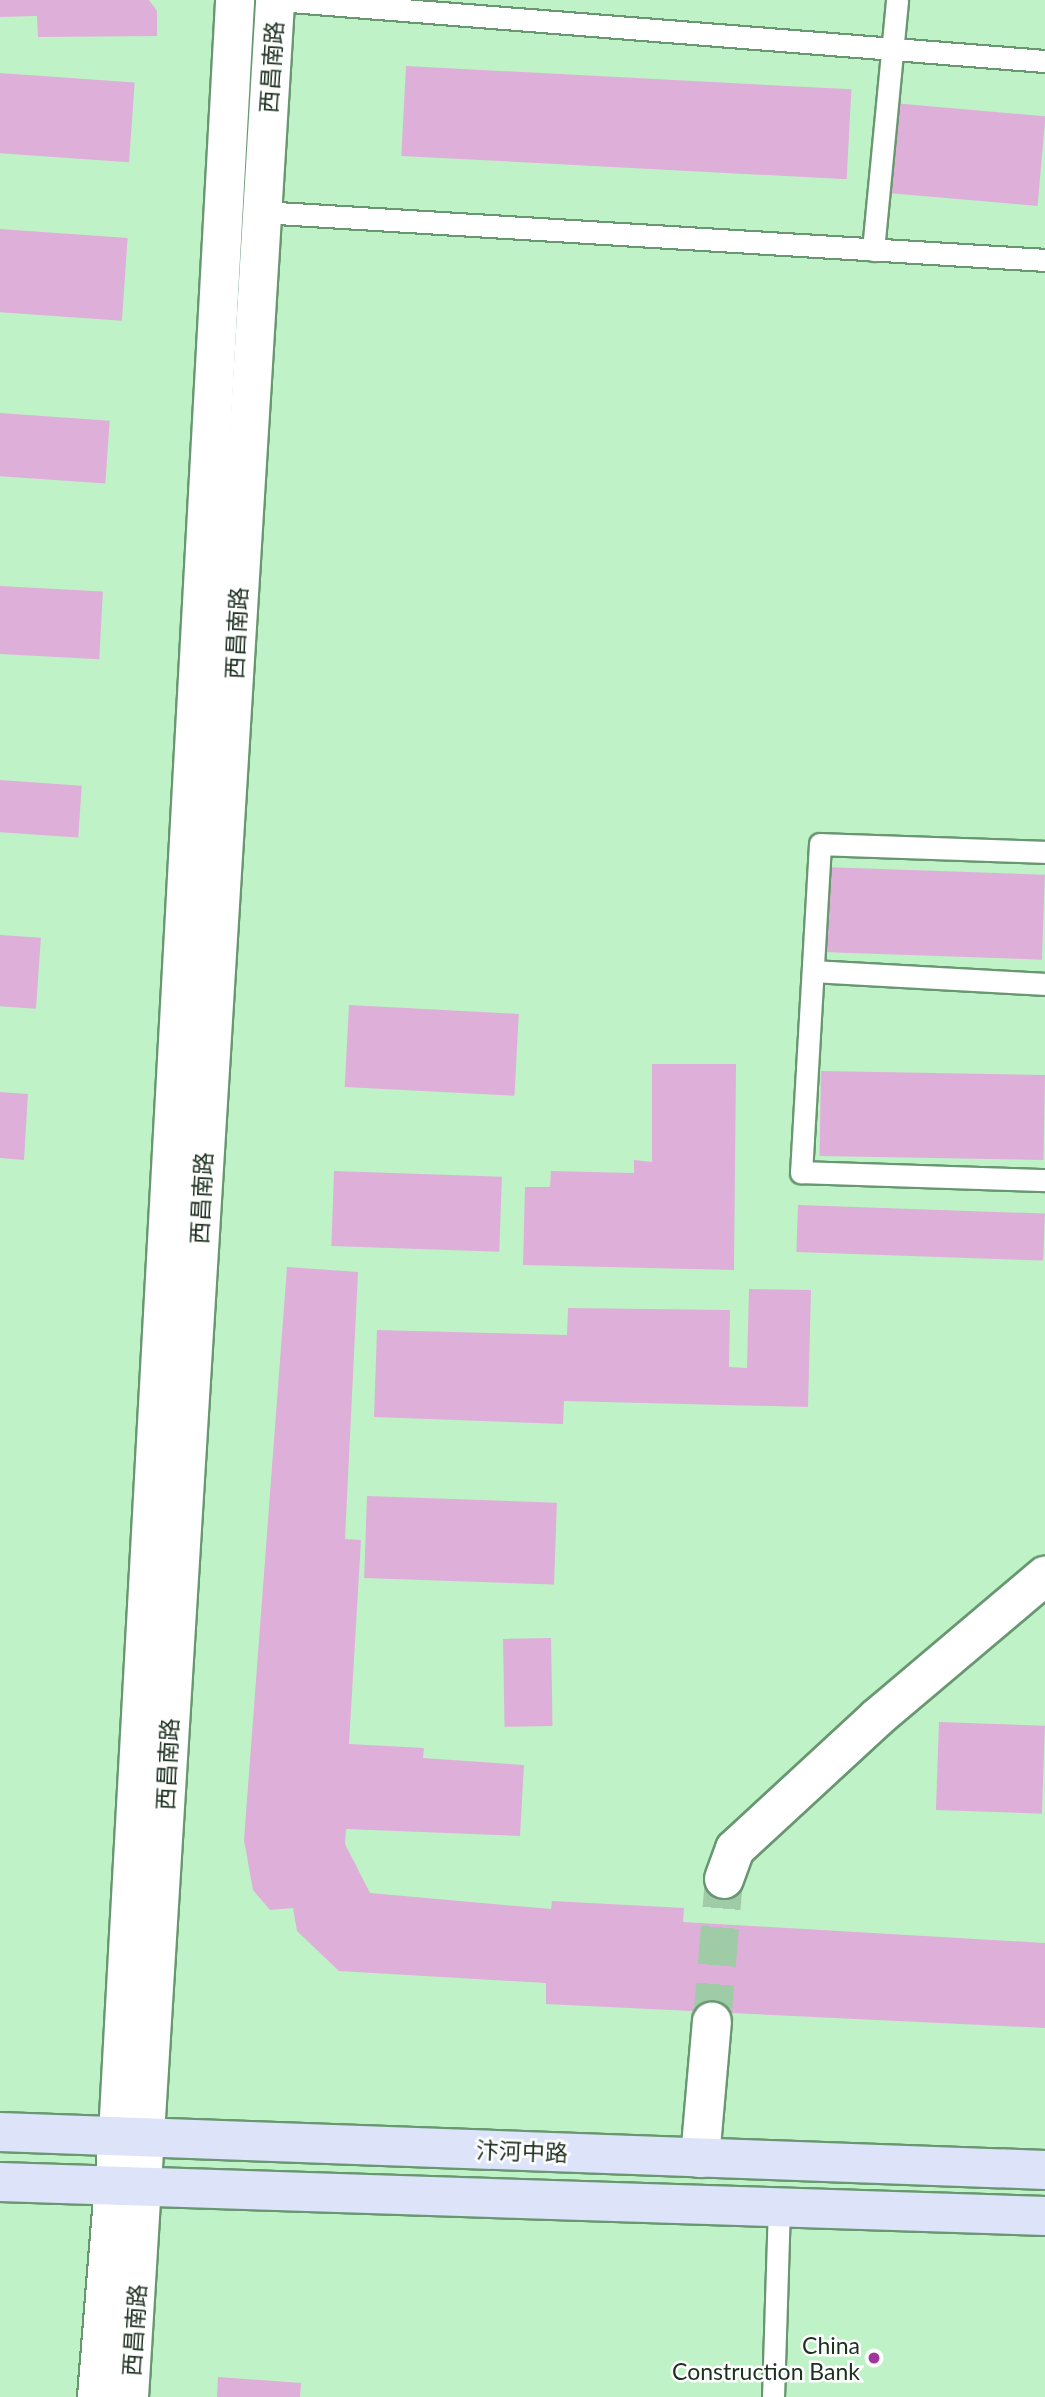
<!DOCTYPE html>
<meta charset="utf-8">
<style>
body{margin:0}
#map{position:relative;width:1045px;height:2397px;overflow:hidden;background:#c0f2c8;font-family:Lato,"Noto Sans SC",sans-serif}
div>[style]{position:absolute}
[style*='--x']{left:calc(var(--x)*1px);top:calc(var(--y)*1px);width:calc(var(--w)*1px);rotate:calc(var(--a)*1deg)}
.building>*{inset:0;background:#deafd9;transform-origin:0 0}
.minor-tunnel>*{height:38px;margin-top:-19px;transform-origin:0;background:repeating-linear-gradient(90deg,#9fcba6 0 38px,transparent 0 57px)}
.roads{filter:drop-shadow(2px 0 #689771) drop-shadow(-2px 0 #689771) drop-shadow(0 2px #689771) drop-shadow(0 -2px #689771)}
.service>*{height:21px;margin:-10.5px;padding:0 10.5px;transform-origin:10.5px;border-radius:10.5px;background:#fff}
.minor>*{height:38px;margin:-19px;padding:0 19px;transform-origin:19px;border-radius:19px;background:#fff}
.tertiary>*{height:38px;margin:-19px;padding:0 19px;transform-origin:19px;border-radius:19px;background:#fff}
.secondary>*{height:38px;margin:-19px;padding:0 19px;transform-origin:19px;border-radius:19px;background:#dde4fa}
.dots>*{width:19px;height:19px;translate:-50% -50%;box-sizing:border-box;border:4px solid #fff;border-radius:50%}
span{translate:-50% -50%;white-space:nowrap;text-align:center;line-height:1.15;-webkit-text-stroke:5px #fff;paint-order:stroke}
.street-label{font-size:23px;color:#1c3020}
.poi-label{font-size:23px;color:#1c3020}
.right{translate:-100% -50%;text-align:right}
</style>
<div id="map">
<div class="building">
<div style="clip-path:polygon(0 0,149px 0,157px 11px,157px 36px,38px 37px,37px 16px,0 17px)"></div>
<div style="left:406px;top:66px;width:446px;height:90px;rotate:3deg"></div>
<div style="left:0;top:73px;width:135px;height:80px;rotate:4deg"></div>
<div style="left:893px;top:103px;width:153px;height:90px;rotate:5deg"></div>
<div style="left:0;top:229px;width:128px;height:83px;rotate:4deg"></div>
<div style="left:0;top:413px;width:110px;height:63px;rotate:4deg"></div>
<div style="left:0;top:586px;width:103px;height:68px;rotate:3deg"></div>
<div style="left:0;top:780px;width:82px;height:52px;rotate:4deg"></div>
<div style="left:824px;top:867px;width:221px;height:85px;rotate:2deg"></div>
<div style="left:0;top:935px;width:41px;height:71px;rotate:4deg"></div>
<div style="left:349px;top:1005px;width:170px;height:82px;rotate:3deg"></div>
<div style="clip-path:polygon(652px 1064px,736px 1064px,734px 1270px,523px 1265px,525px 1187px,550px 1187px,551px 1171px,634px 1173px,634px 1160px,652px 1162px)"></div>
<div style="left:821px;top:1071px;width:224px;height:85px;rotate:1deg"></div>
<div style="clip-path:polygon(0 1092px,28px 1094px,24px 1160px,0 1158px)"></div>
<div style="left:334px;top:1171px;width:168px;height:75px;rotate:2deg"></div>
<div style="left:798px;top:1205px;width:247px;height:47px;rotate:2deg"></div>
<div style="clip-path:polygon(287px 1267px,358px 1272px,345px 1539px,361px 1540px,349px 1744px,424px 1748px,423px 1758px,524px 1765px,520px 1836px,346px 1829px,345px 1844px,370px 1893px,551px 1909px,552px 1901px,684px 1908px,683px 1922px,1045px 1943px,1045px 2028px,546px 2004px,546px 1983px,339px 1971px,297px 1931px,293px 1908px,270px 1910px,253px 1890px,244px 1840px)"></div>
<div style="clip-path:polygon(749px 1289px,811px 1290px,808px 1407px,564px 1401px,563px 1424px,374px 1417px,377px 1330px,567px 1335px,568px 1308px,730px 1310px,729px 1367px,747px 1368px)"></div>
<div style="left:367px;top:1496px;width:190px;height:82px;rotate:2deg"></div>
<div style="left:551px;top:1638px;width:88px;height:48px;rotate:89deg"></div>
<div style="left:939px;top:1722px;width:106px;height:88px;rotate:2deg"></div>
<div style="clip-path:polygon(218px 2377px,301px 2383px,300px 2397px,217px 2397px)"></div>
</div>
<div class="minor-tunnel">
<div style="--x:712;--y:2022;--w:144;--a:-85.2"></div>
</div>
<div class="roads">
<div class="service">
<div style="--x:278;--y:0;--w:769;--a:4.55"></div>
<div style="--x:261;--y:212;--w:785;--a:3.5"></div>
<div style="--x:873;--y:250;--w:251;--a:-84.5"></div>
<div style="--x:1045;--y:852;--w:225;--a:-178"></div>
<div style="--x:820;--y:844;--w:329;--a:93.3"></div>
<div style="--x:801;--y:1172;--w:244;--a:1.9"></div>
<div style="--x:813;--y:971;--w:232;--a:3.2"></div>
<div style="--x:773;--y:2397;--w:190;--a:-88.2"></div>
</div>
<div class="minor">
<div style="--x:724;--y:1879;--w:32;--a:-70"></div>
<div style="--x:735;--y:1849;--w:195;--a:-42.7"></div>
<div style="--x:878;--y:1717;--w:219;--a:-40.2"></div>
<div style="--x:700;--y:2158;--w:137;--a:-85"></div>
</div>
<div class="tertiary">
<div style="--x:97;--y:2397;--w:263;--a:-85.4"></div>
<div style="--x:118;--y:2135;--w:2138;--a:-86.86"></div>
<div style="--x:129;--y:2397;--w:2401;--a:-86.51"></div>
</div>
<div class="secondary">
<div style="--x:0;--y:2132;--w:1046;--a:2.08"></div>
<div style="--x:0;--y:2182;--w:1046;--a:1.86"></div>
</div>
</div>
<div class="dots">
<div style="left:874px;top:2358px;background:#a0389b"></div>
</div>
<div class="street-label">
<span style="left:271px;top:67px;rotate:-86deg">西昌南路</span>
<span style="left:236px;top:633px;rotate:-87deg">西昌南路</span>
<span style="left:201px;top:1198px;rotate:-87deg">西昌南路</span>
<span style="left:167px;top:1764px;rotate:-87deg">西昌南路</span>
<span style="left:522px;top:2151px;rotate:2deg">汴河中路</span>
<span style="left:134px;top:2330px;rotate:-86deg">西昌南路</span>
</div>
<div class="poi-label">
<span class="right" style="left:860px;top:2358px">China<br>Construction Bank</span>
</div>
</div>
